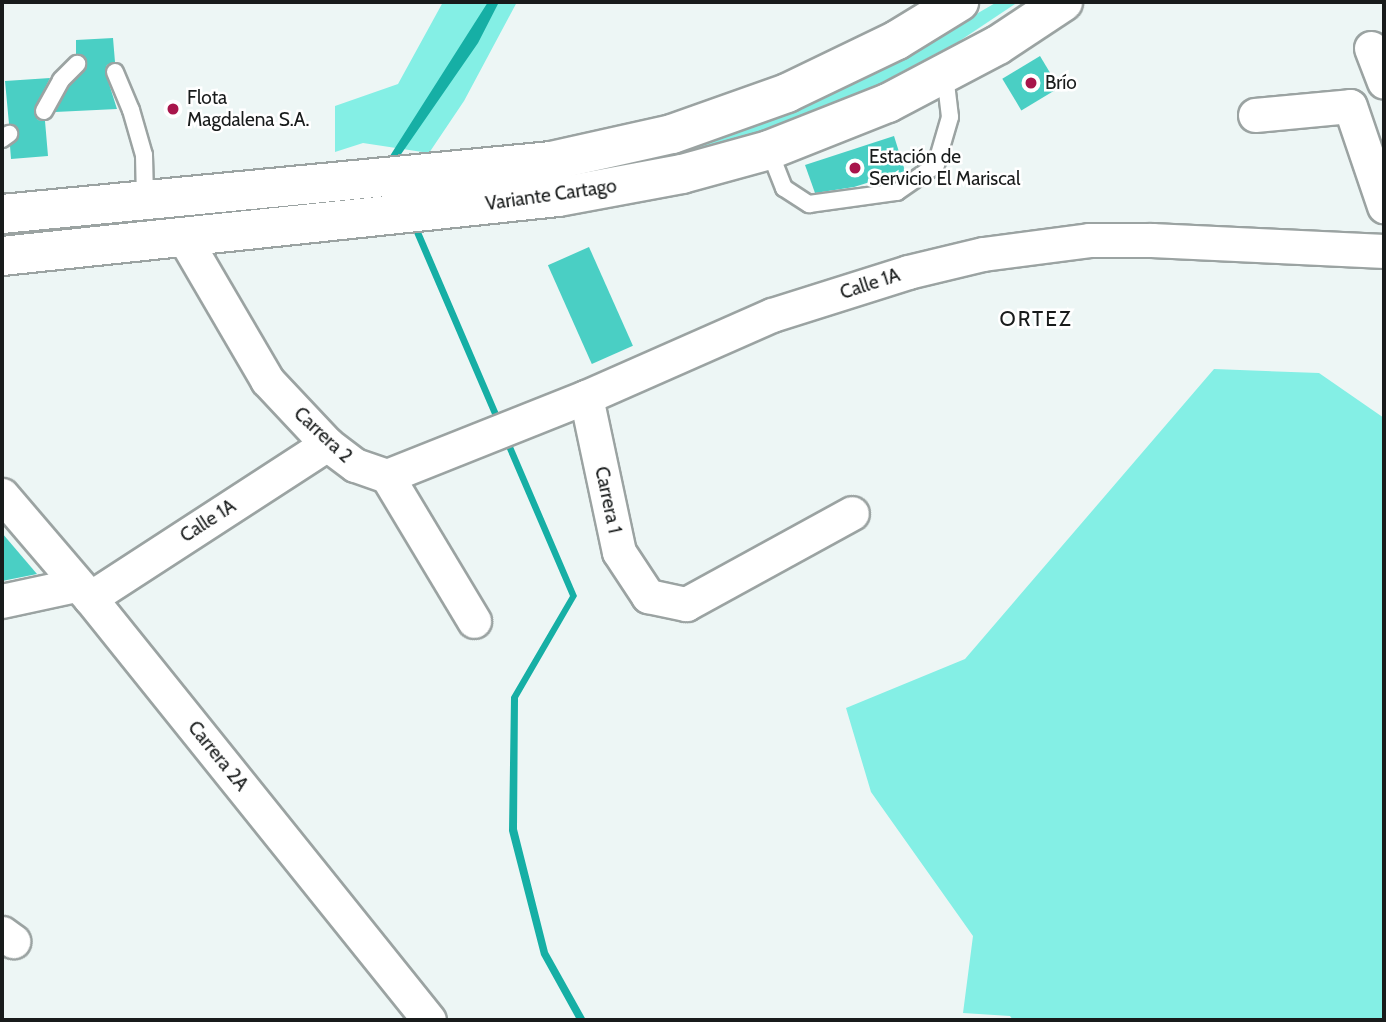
<!DOCTYPE html>
<meta charset="utf-8">
<style>
body{margin:0}
#map{position:relative;width:1386px;height:1022px;overflow:hidden;background:#edf6f5;font-family:Cabin,sans-serif}
div>[style]{position:absolute}
[style*='--x']{left:calc(var(--x)*1px);top:calc(var(--y)*1px);width:calc(var(--w)*1px);rotate:calc(var(--a)*1deg)}
.green>*{inset:0;background:#84efe5}
.water>*{inset:0;background:#16afa5}
.building>*{inset:0;background:#4acfc4;transform-origin:0 0}
.roads{filter:drop-shadow(2px 0 #9ba3a2) drop-shadow(-2px 0 #9ba3a2) drop-shadow(0 2px #9ba3a2) drop-shadow(0 -2px #9ba3a2)}
.lane>*{height:16px;margin:-8px;padding:0 8px;transform-origin:8px;border-radius:8px;background:#fff}
.street>*{height:33px;margin:-16.5px;padding:0 16.5px;transform-origin:16.5px;border-radius:16.5px;background:#fff}
.highway>*{height:38px;margin:-19px;padding:0 19px;transform-origin:19px;border-radius:19px;background:#fff}
.dots>*{width:19px;height:19px;translate:-50% -50%;box-sizing:border-box;border:4px solid #fff;border-radius:50%}
span{translate:-50% -50%;white-space:nowrap;text-align:center;line-height:1.15;-webkit-text-stroke:5px #fff;paint-order:stroke}
.poi-label{font-size:19px;color:#181b1b}
.left{translate:0 -50%;text-align:left}
.street-label{font-size:19px;color:#181b1b}
.neighbourhood-label{font-size:21px;color:#181b1b;letter-spacing:2px}
.frame{position:absolute;inset:0;border:4px solid #181b1b;pointer-events:none}
</style>
<div id="map">
<div class="green">
<div style="clip-path:polygon(443px 2px,517px 2px,464px 101px,429px 153px,363px 143px,335px 152px,335px 106px,398px 84px)"></div>
<div style="clip-path:polygon(997px 2px,1018px 2px,958px 42px,871px 88px,737px 141px,643px 165px,593px 175px,2px 238px,2px 233px,209px 212px,644px 157px,782px 116px,866px 78px)"></div>
<div style="clip-path:polygon(1214px 369px,1319px 373px,1384px 418px,1384px 1020px,1013px 1020px,1010px 1016px,963px 1013px,973px 936px,871px 792px,846px 708px,965px 659px)"></div>
</div>
<div class="water">
<div style="clip-path:polygon(488px 2px,499px 2px,478px 43px,397px 160px,398px 178px,577px 596px,518px 698px,517px 829px,548px 952px,586px 1020px,577px 1020px,541px 955px,509px 831px,511px 697px,570px 596px,390px 177px,388px 159px)"></div>
</div>
<div class="building">
<div style="clip-path:polygon(113px 38px,115px 62px,107px 65px,105px 71px,117px 109px,55px 112px,69px 86px,87px 67px,85px 57px,76px 54px,76px 40px)"></div>
<div style="left:1040px;top:56px;width:37px;height:44px;rotate:59deg"></div>
<div style="clip-path:polygon(50px 78px,34px 111px,38px 120px,45px 121px,48px 156px,11px 159px,10px 146px,19px 134px,17px 127px,9px 124px,5px 81px)"></div>
<div style="clip-path:polygon(894px 136px,905px 171px,854px 187px,815px 193px,805px 165px)"></div>
<div style="left:589px;top:247px;width:108px;height:45px;rotate:66deg"></div>
<div style="clip-path:polygon(2px 533px,37px 574px,2px 581px)"></div>
</div>
<div class="roads">
<div class="lane">
<div style="--x:115;--y:72;--w:41;--a:67.2"></div>
<div style="--x:131;--y:110;--w:47;--a:73.9"></div>
<div style="--x:144;--y:155;--w:44;--a:88.7"></div>
<div style="--x:44;--y:111;--w:35;--a:-61"></div>
<div style="--x:61;--y:80;--w:23;--a:-45"></div>
<div style="--x:2;--y:139;--w:9;--a:-36"></div>
<div style="--x:769;--y:150;--w:41;--a:68.5"></div>
<div style="--x:784;--y:188;--w:30;--a:33"></div>
<div style="--x:809;--y:204;--w:89;--a:-7.8"></div>
<div style="--x:897;--y:192;--w:47;--a:-34.7"></div>
<div style="--x:936;--y:165;--w:50;--a:-73.7"></div>
<div style="--x:950;--y:117;--w:42;--a:-96.8"></div>
</div>
<div class="street">
<div style="--x:1371;--y:48;--w:36;--a:69"></div>
<div style="--x:1255;--y:115;--w:95;--a:-5.4"></div>
<div style="--x:1350;--y:106;--w:106;--a:71.2"></div>
<div style="--x:183;--y:236;--w:167;--a:59.7"></div>
<div style="--x:267;--y:380;--w:88;--a:46.8"></div>
<div style="--x:327;--y:444;--w:35;--a:37"></div>
<div style="--x:355;--y:465;--w:34;--a:19"></div>
<div style="--x:387;--y:476;--w:169;--a:59"></div>
<div style="--x:586;--y:397;--w:158;--a:78"></div>
<div style="--x:619;--y:552;--w:53;--a:56.6"></div>
<div style="--x:648;--y:596;--w:39;--a:12"></div>
<div style="--x:686;--y:604;--w:189;--a:-28.7"></div>
<div style="--x:387;--y:476;--w:214;--a:-21.7"></div>
<div style="--x:586;--y:397;--w:203;--a:-23.8"></div>
<div style="--x:772;--y:315;--w:143;--a:-17.5"></div>
<div style="--x:908;--y:272;--w:77;--a:-13.5"></div>
<div style="--x:983;--y:254;--w:107;--a:-7.5"></div>
<div style="--x:1089;--y:240;--w:63;--a:0"></div>
<div style="--x:1152;--y:240;--w:232;--a:2.7"></div>
<div style="--x:2;--y:495;--w:135;--a:49.5"></div>
<div style="--x:90;--y:598;--w:541;--a:51.22"></div>
<div style="--x:90;--y:598;--w:283;--a:-33"></div>
<div style="--x:2;--y:601;--w:76;--a:-12.2"></div>
<div style="--x:2;--y:933;--w:14;--a:36"></div>
</div>
<div class="highway">
<div style="--x:2;--y:214;--w:552;--a:-5.51"></div>
<div style="--x:551;--y:161;--w:124;--a:-12.6"></div>
<div style="--x:672;--y:134;--w:122;--a:-19.6"></div>
<div style="--x:787;--y:93;--w:122;--a:-25.7"></div>
<div style="--x:897;--y:40;--w:73;--a:-31.5"></div>
<div style="--x:2;--y:256;--w:559;--a:-6.06"></div>
<div style="--x:558;--y:197;--w:126;--a:-10.5"></div>
<div style="--x:682;--y:174;--w:90;--a:-15.4"></div>
<div style="--x:769;--y:150;--w:128;--a:-21.6"></div>
<div style="--x:888;--y:103;--w:124;--a:-27.8"></div>
<div style="--x:998;--y:45;--w:78;--a:-33.5"></div>
</div>
</div>
<div class="dots">
<div style="left:1031px;top:83px;background:#a8154b"></div>
<div style="left:173px;top:109px;background:#a8154b"></div>
<div style="left:855px;top:168px;background:#a8154b"></div>
</div>
<div class="poi-label">
<span class="left" style="left:1045px;top:83px">Brío</span>
<span class="left" style="left:187px;top:109px">Flota<br>Magdalena S.A.</span>
<span class="left" style="left:869px;top:168px">Estación de<br>Servicio El Mariscal</span>
</div>
<div class="street-label">
<span style="left:551px;top:195px;rotate:-8deg">Variante Cartago</span>
<span style="left:870px;top:284px;rotate:-18deg">Calle 1A</span>
<span style="left:323px;top:435px;rotate:43deg">Carrera 2</span>
<span style="left:608px;top:500px;rotate:78deg">Carrera 1</span>
<span style="left:208px;top:521px;rotate:-33deg">Calle 1A</span>
<span style="left:218px;top:756px;rotate:51deg">Carrera 2A</span>
</div>
<div class="neighbourhood-label">
<span style="left:1036px;top:319px">ORTEZ</span>
</div>
<div class="frame"></div>
</div>
